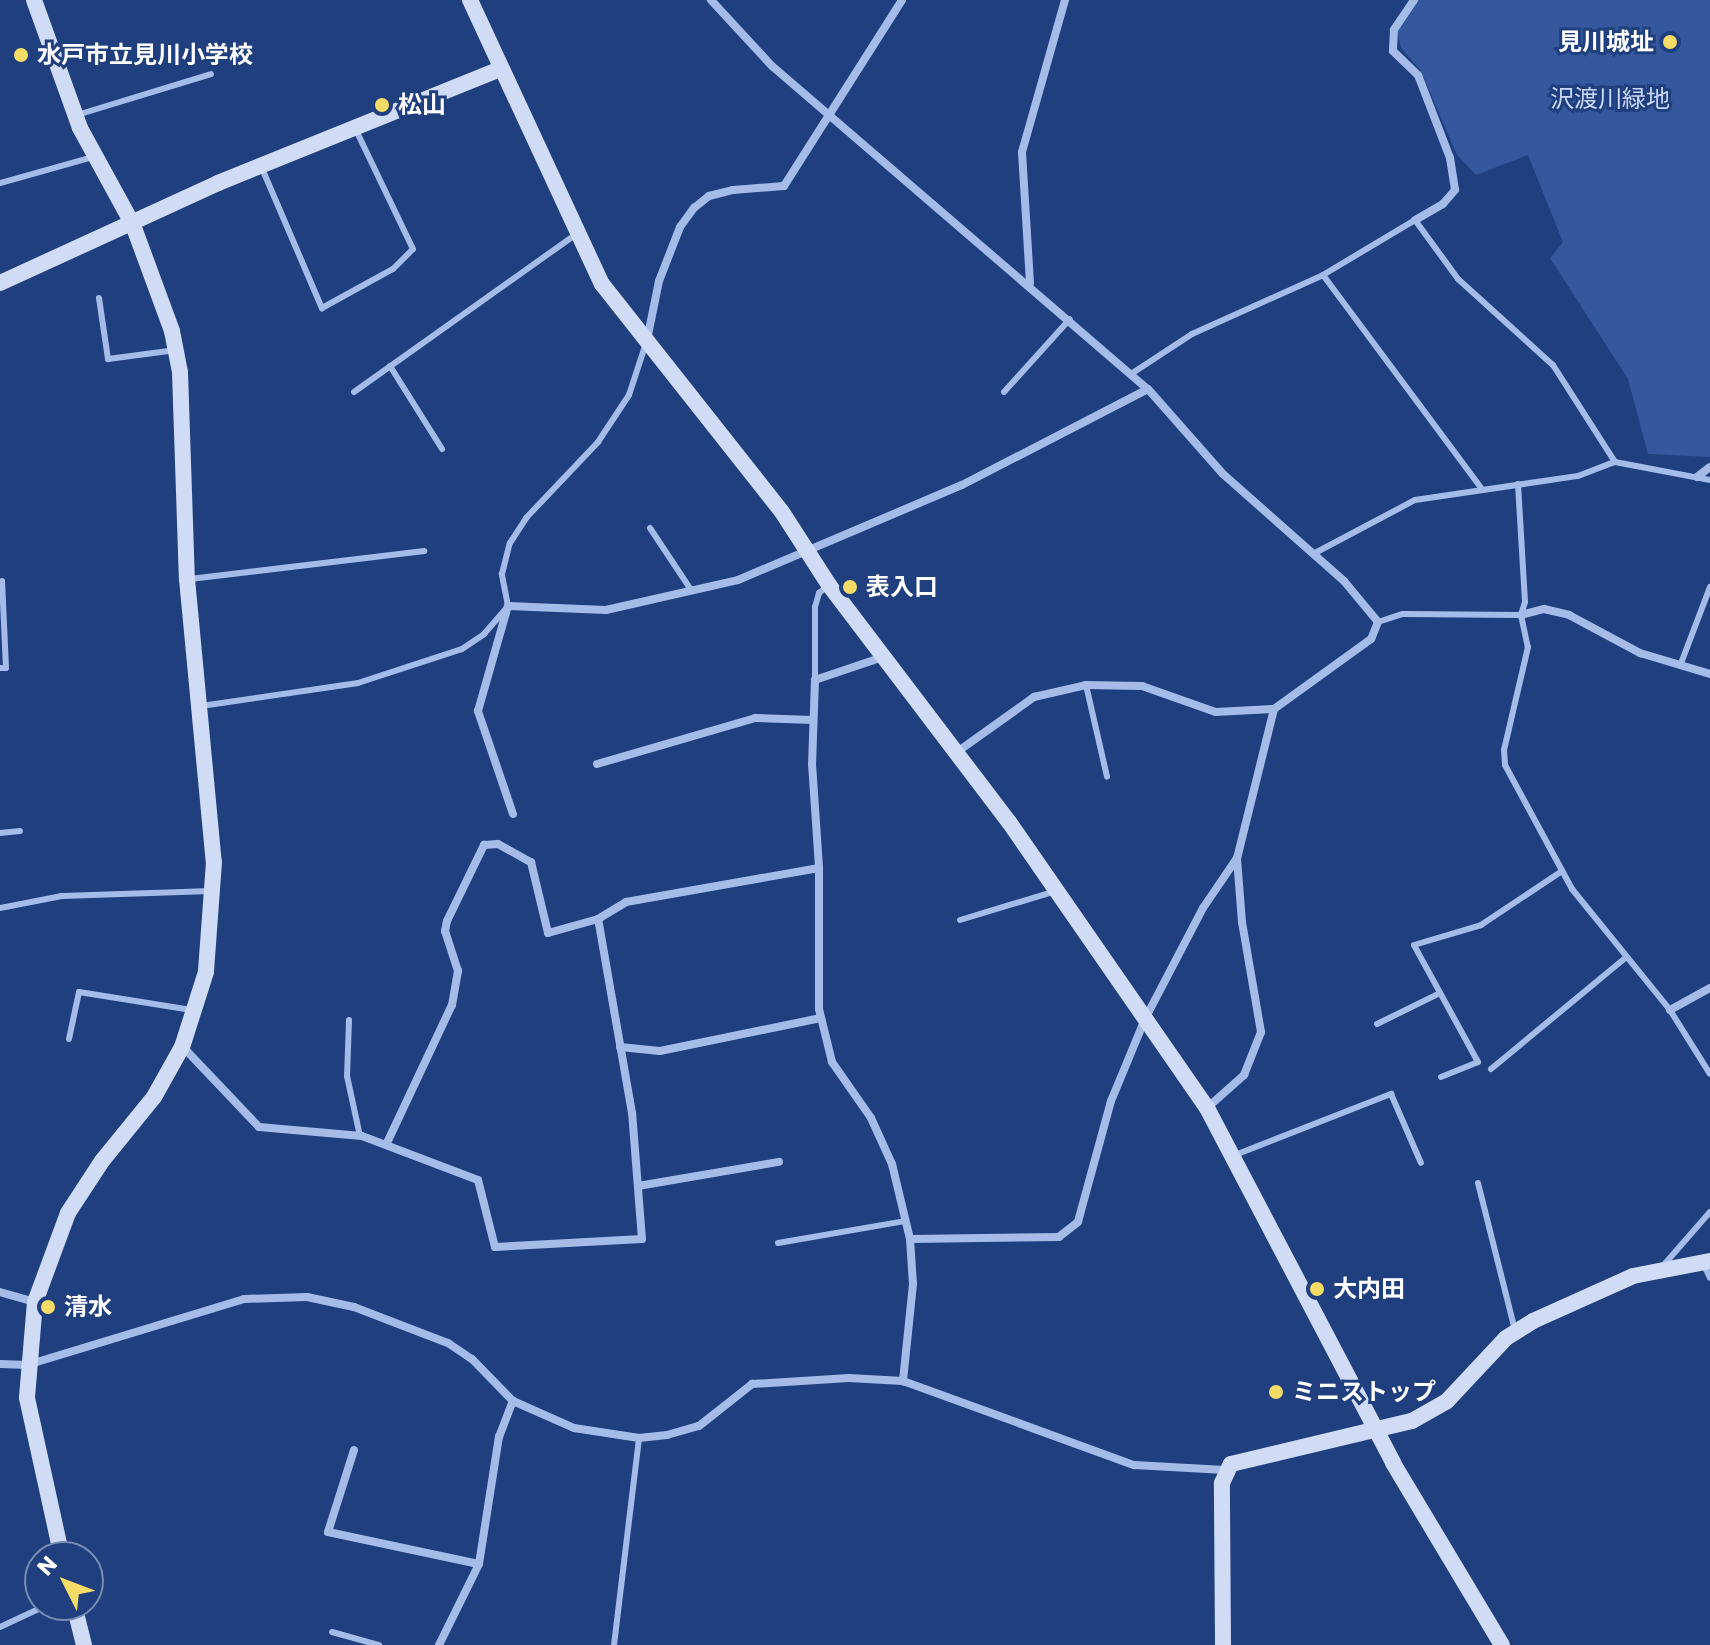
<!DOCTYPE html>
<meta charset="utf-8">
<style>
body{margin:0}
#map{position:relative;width:1710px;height:1645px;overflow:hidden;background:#203f7f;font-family:Poppins,"Noto Sans JP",sans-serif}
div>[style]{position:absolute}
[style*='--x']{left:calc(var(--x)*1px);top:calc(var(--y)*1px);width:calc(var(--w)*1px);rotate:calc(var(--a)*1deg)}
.green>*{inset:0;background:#34579e}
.lane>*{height:6px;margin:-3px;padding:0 3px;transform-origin:3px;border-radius:3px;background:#a5bce8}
.street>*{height:8px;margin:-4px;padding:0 4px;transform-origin:4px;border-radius:4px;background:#a5bce8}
.secondary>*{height:16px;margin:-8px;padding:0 8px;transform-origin:8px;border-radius:8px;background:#d0dcf6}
.dots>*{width:22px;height:22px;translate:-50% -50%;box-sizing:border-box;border:4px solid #203f7f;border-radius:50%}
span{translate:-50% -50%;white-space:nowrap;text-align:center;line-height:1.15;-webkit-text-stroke:6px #203f7f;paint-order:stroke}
.poi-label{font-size:24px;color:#fff;font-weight:700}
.right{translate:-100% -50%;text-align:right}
.left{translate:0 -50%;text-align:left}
.park-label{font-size:24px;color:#c9d8f6}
.north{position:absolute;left:24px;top:1541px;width:80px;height:80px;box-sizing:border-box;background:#203f7f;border:2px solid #798cb2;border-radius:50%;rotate:312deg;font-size:22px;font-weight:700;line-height:32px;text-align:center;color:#fff}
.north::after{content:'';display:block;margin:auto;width:28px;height:36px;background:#f5dc66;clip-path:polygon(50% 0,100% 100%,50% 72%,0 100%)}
</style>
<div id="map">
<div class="green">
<div style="clip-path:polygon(1418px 0,1710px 0,1710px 457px,1648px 454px,1628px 379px,1550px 258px,1563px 242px,1528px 155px,1476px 175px,1457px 155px,1421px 71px,1401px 48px,1397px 30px)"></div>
</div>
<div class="lane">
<div style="--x:77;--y:115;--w:140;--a:-17"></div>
<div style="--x:261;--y:166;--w:155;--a:66.8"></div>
<div style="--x:322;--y:308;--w:81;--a:-28.8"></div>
<div style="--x:393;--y:269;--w:28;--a:-45"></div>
<div style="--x:413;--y:249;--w:132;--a:-115.6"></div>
<div style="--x:0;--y:183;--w:97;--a:-15.6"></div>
<div style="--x:1323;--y:275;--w:265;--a:53.4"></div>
<div style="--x:99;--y:298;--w:62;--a:81.6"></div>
<div style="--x:108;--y:359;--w:69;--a:-7.5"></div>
<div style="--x:390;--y:366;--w:98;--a:57.9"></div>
<div style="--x:1131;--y:374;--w:73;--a:-33.3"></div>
<div style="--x:1192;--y:334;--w:144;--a:-24.2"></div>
<div style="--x:1323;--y:275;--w:107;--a:-30.9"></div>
<div style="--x:1415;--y:220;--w:73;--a:53.9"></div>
<div style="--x:1458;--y:279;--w:128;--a:42.2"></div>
<div style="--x:1553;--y:365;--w:115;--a:57.4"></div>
<div style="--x:354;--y:392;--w:272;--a:-35.4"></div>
<div style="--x:1004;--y:392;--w:98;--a:-47.9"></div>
<div style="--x:1518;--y:484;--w:118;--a:86.6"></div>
<div style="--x:1525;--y:602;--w:14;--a:107"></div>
<div style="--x:650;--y:528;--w:74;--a:56.5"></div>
<div style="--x:1313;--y:554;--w:115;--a:-27.9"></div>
<div style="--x:1415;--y:500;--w:165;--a:-8.4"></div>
<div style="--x:1578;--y:476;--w:40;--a:-21"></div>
<div style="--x:1615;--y:462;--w:97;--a:10.7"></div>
<div style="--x:190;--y:579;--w:236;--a:-6.8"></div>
<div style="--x:1378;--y:622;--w:26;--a:-18"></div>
<div style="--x:1403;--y:614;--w:118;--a:0.5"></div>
<div style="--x:1521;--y:615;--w:33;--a:78"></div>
<div style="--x:1528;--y:647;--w:106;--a:103.1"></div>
<div style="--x:1504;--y:750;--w:15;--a:86"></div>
<div style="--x:1505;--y:765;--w:141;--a:61.6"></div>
<div style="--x:1572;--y:889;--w:156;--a:51"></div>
<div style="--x:1670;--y:1010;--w:75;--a:58"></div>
<div style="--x:1680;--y:666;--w:85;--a:-69.2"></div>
<div style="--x:0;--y:668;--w:6;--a:0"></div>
<div style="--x:6;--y:668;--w:87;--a:-92.6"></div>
<div style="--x:815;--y:680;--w:73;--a:-90"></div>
<div style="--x:815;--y:607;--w:15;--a:-74"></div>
<div style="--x:819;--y:593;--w:13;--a:-39"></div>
<div style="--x:1086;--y:685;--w:94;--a:77.1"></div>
<div style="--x:201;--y:706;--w:159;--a:-8.3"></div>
<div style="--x:358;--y:683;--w:109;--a:-18.1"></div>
<div style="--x:462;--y:649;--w:27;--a:-34"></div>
<div style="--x:484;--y:634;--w:37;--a:-49"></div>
<div style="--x:508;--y:606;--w:33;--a:-101"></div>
<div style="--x:502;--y:574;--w:32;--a:-76"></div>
<div style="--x:510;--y:543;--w:30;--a:-57"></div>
<div style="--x:526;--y:518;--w:105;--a:-46.5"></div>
<div style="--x:598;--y:442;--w:56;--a:-56.6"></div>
<div style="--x:629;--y:395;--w:55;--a:-71.9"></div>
<div style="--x:0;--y:833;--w:20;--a:-6"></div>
<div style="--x:0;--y:908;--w:63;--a:-11"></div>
<div style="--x:62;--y:896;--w:149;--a:-1.9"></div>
<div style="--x:960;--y:920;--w:100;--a:-16.8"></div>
<div style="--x:349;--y:1020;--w:56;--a:92"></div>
<div style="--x:347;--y:1076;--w:61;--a:77.8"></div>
<div style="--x:1377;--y:1024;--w:70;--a:-26.2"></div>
<div style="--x:69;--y:1039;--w:48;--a:-78"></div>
<div style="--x:79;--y:992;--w:114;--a:9.1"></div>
<div style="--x:1491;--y:1069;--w:173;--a:-39.6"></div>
<div style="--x:1441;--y:1077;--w:40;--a:-22"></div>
<div style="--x:1478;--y:1062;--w:133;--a:-118.7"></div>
<div style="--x:1414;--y:945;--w:70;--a:-16.6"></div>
<div style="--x:1481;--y:925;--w:97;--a:-33.7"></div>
<div style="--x:1235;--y:1155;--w:168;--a:-21.4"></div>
<div style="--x:1391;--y:1094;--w:75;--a:66.5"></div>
<div style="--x:1478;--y:1183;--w:152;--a:75.9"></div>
<div style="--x:778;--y:1243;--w:130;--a:-9.8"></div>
<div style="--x:1704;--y:1265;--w:14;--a:65"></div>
<div style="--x:1662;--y:1267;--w:73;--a:-48.9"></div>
<div style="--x:0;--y:1627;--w:52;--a:-25.1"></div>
<div style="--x:332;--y:1632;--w:49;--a:15.5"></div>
<div style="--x:614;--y:1645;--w:209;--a:-83.1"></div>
</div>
<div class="street">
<div style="--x:711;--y:0;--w:90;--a:47.3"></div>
<div style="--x:772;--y:66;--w:496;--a:40.7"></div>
<div style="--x:1148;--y:389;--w:113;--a:48.6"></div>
<div style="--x:1223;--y:474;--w:162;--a:41.5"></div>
<div style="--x:1344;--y:581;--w:53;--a:50.3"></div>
<div style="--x:1378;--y:622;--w:18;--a:112"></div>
<div style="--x:1371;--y:639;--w:120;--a:144.2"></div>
<div style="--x:1274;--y:709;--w:154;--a:103.9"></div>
<div style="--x:1237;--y:858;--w:60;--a:124.2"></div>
<div style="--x:1203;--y:908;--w:125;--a:117.6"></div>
<div style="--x:1145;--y:1019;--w:89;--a:112.5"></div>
<div style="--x:1111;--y:1101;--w:125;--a:105.3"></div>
<div style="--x:1078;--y:1222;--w:24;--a:142"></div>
<div style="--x:1059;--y:1237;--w:149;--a:179.2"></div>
<div style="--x:1414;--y:0;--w:36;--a:124"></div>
<div style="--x:1394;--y:30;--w:21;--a:93"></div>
<div style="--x:1393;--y:51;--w:35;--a:44"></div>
<div style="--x:1418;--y:75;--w:89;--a:68.9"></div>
<div style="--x:1450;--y:158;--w:32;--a:81"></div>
<div style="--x:1455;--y:190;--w:18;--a:131"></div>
<div style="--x:1443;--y:204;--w:32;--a:150"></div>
<div style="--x:1030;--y:283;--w:131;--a:-93.5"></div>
<div style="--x:1022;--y:152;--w:158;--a:-74.2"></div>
<div style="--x:647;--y:340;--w:60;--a:-78.5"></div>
<div style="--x:659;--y:281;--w:58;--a:-68.7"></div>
<div style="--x:680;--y:227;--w:24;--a:-54"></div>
<div style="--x:694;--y:208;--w:19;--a:-39"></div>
<div style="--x:709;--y:196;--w:25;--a:-14"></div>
<div style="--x:733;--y:190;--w:51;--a:-4.5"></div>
<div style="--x:784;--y:186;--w:220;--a:-57.6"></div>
<div style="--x:1697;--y:477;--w:16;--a:-38"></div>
<div style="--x:1521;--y:615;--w:24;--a:-15"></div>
<div style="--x:1544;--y:609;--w:26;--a:13"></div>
<div style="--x:1569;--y:615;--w:81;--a:28.2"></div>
<div style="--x:1640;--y:653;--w:73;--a:16.7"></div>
<div style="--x:883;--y:657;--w:72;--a:161.3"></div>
<div style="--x:815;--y:680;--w:84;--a:92"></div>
<div style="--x:812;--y:764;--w:104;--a:86.1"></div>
<div style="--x:819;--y:868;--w:141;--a:90"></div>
<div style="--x:819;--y:1009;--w:55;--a:76.2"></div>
<div style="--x:832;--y:1062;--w:68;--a:55.1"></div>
<div style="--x:871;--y:1118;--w:51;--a:65.5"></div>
<div style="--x:892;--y:1164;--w:77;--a:76.5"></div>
<div style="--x:910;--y:1239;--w:45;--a:86.2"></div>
<div style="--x:913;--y:1284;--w:98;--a:95.9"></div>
<div style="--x:957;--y:752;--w:95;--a:-35.5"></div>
<div style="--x:1034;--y:697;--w:53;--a:-13"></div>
<div style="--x:1086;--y:685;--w:56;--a:1"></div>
<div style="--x:1142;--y:686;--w:78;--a:19.4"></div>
<div style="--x:1216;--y:712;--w:58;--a:-3"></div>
<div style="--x:597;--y:764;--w:165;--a:-16.2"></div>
<div style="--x:755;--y:718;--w:58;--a:2"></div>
<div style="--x:513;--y:814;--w:109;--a:-108.8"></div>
<div style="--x:478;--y:711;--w:109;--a:-74.1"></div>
<div style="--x:508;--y:606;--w:98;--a:2.3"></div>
<div style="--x:606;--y:610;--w:135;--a:-12.8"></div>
<div style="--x:738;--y:580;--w:243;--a:-23"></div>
<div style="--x:962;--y:485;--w:209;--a:-27.3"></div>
<div style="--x:1670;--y:1010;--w:46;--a:-28.8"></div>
<div style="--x:183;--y:1047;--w:110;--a:46.5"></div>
<div style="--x:259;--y:1127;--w:103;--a:5"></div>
<div style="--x:362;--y:1136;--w:124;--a:20.8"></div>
<div style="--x:478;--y:1180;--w:69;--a:75.8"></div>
<div style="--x:495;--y:1247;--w:147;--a:-3.1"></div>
<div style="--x:642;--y:1239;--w:126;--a:-94.5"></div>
<div style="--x:632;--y:1113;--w:197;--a:-99.9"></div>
<div style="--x:598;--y:919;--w:33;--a:-31"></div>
<div style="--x:626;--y:902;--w:196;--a:-10"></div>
<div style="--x:620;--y:1047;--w:40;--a:5.7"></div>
<div style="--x:660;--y:1051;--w:164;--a:-11.6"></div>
<div style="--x:1207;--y:1108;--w:50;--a:-41.7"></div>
<div style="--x:1244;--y:1075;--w:46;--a:-68.4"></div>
<div style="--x:1261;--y:1032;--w:112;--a:-99.8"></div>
<div style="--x:1242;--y:922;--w:64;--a:-94.5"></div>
<div style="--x:386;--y:1145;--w:155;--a:-64.8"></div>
<div style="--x:452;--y:1005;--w:35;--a:-80"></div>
<div style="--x:458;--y:971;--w:42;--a:-108"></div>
<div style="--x:445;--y:931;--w:10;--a:-79"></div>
<div style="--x:447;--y:921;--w:85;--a:-64"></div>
<div style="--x:484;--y:845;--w:14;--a:-4"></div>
<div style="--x:498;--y:844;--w:38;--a:29"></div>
<div style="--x:531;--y:862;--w:73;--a:76.5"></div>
<div style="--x:548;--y:933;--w:52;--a:-15.6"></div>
<div style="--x:638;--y:1186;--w:143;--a:-9.7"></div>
<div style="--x:0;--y:1292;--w:35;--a:16"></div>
<div style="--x:0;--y:1364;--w:27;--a:2"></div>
<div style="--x:27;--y:1365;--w:227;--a:-16.9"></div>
<div style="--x:244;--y:1299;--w:63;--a:-1.8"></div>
<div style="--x:307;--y:1297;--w:48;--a:12"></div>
<div style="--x:354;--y:1307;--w:101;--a:21"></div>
<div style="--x:448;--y:1343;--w:29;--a:34"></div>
<div style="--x:472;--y:1359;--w:59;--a:45.7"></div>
<div style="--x:513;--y:1401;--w:67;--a:23.9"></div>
<div style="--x:574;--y:1428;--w:66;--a:8.7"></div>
<div style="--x:639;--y:1438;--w:28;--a:-6"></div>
<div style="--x:667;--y:1435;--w:33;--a:-16"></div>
<div style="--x:699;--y:1426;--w:68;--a:-38.4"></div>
<div style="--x:752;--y:1384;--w:97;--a:-3.5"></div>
<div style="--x:849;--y:1378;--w:54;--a:3.2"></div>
<div style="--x:903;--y:1381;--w:246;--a:20"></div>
<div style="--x:1134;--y:1465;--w:91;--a:3.1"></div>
<div style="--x:354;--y:1450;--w:86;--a:107.6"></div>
<div style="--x:328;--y:1532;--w:154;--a:12"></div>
<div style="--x:439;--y:1645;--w:90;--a:-63.7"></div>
<div style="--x:479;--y:1564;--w:129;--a:-81.1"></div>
<div style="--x:499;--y:1437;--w:39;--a:-69"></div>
</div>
<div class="secondary">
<div style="--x:34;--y:0;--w:136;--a:70.2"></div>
<div style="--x:80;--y:128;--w:111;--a:61.3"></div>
<div style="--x:133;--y:225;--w:113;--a:69.8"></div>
<div style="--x:172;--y:331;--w:42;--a:79"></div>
<div style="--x:180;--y:372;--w:207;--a:88.1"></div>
<div style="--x:187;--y:579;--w:284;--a:84.6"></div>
<div style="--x:214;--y:862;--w:110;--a:94.2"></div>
<div style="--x:206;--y:972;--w:79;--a:107.7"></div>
<div style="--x:182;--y:1047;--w:57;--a:119.2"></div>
<div style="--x:154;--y:1097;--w:82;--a:129.1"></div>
<div style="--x:102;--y:1161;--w:62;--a:123.2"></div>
<div style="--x:68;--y:1213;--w:95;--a:110.3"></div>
<div style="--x:35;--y:1302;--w:96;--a:94.8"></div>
<div style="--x:27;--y:1398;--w:163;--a:77.6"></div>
<div style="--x:470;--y:0;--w:313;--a:65.1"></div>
<div style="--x:602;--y:284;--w:290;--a:51.7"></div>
<div style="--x:782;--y:512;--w:87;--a:57.2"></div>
<div style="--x:829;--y:585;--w:298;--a:52.8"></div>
<div style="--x:1009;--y:822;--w:348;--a:55.3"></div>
<div style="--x:1207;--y:1108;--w:401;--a:62.3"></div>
<div style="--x:1393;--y:1463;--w:212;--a:59.1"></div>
<div style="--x:0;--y:283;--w:240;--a:-24.6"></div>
<div style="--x:218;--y:183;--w:302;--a:-22"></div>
<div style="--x:74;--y:1605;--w:41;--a:76"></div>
<div style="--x:1223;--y:1645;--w:162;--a:-90.4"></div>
<div style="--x:1222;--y:1483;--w:21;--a:-65"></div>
<div style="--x:1231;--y:1464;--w:186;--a:-13.4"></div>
<div style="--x:1412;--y:1421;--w:40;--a:-29.7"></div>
<div style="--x:1447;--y:1401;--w:86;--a:-46.9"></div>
<div style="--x:1506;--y:1338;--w:32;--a:-32"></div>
<div style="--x:1533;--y:1321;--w:110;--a:-24.2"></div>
<div style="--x:1633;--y:1276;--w:78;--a:-11"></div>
</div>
<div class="dots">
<div style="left:1670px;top:42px;background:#f5dc66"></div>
<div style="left:21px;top:55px;background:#f5dc66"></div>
<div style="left:382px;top:105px;background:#f5dc66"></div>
<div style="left:850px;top:587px;background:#f5dc66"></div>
<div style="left:1317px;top:1289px;background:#f5dc66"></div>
<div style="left:48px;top:1307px;background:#f5dc66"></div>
<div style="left:1276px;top:1392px;background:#f5dc66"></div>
</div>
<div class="poi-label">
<span class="right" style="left:1654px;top:42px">見川城址</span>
<span class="left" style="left:37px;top:55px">水戸市立見川小学校</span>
<span class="left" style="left:398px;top:105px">松山</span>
<span class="left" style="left:866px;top:587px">表入口</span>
<span class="left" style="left:1333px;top:1289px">大内田</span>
<span class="left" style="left:64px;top:1307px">清水</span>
<span class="left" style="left:1292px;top:1392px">ミニストップ</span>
</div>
<div class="park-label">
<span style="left:1610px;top:99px">沢渡川緑地</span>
</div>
<div class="north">N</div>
</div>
